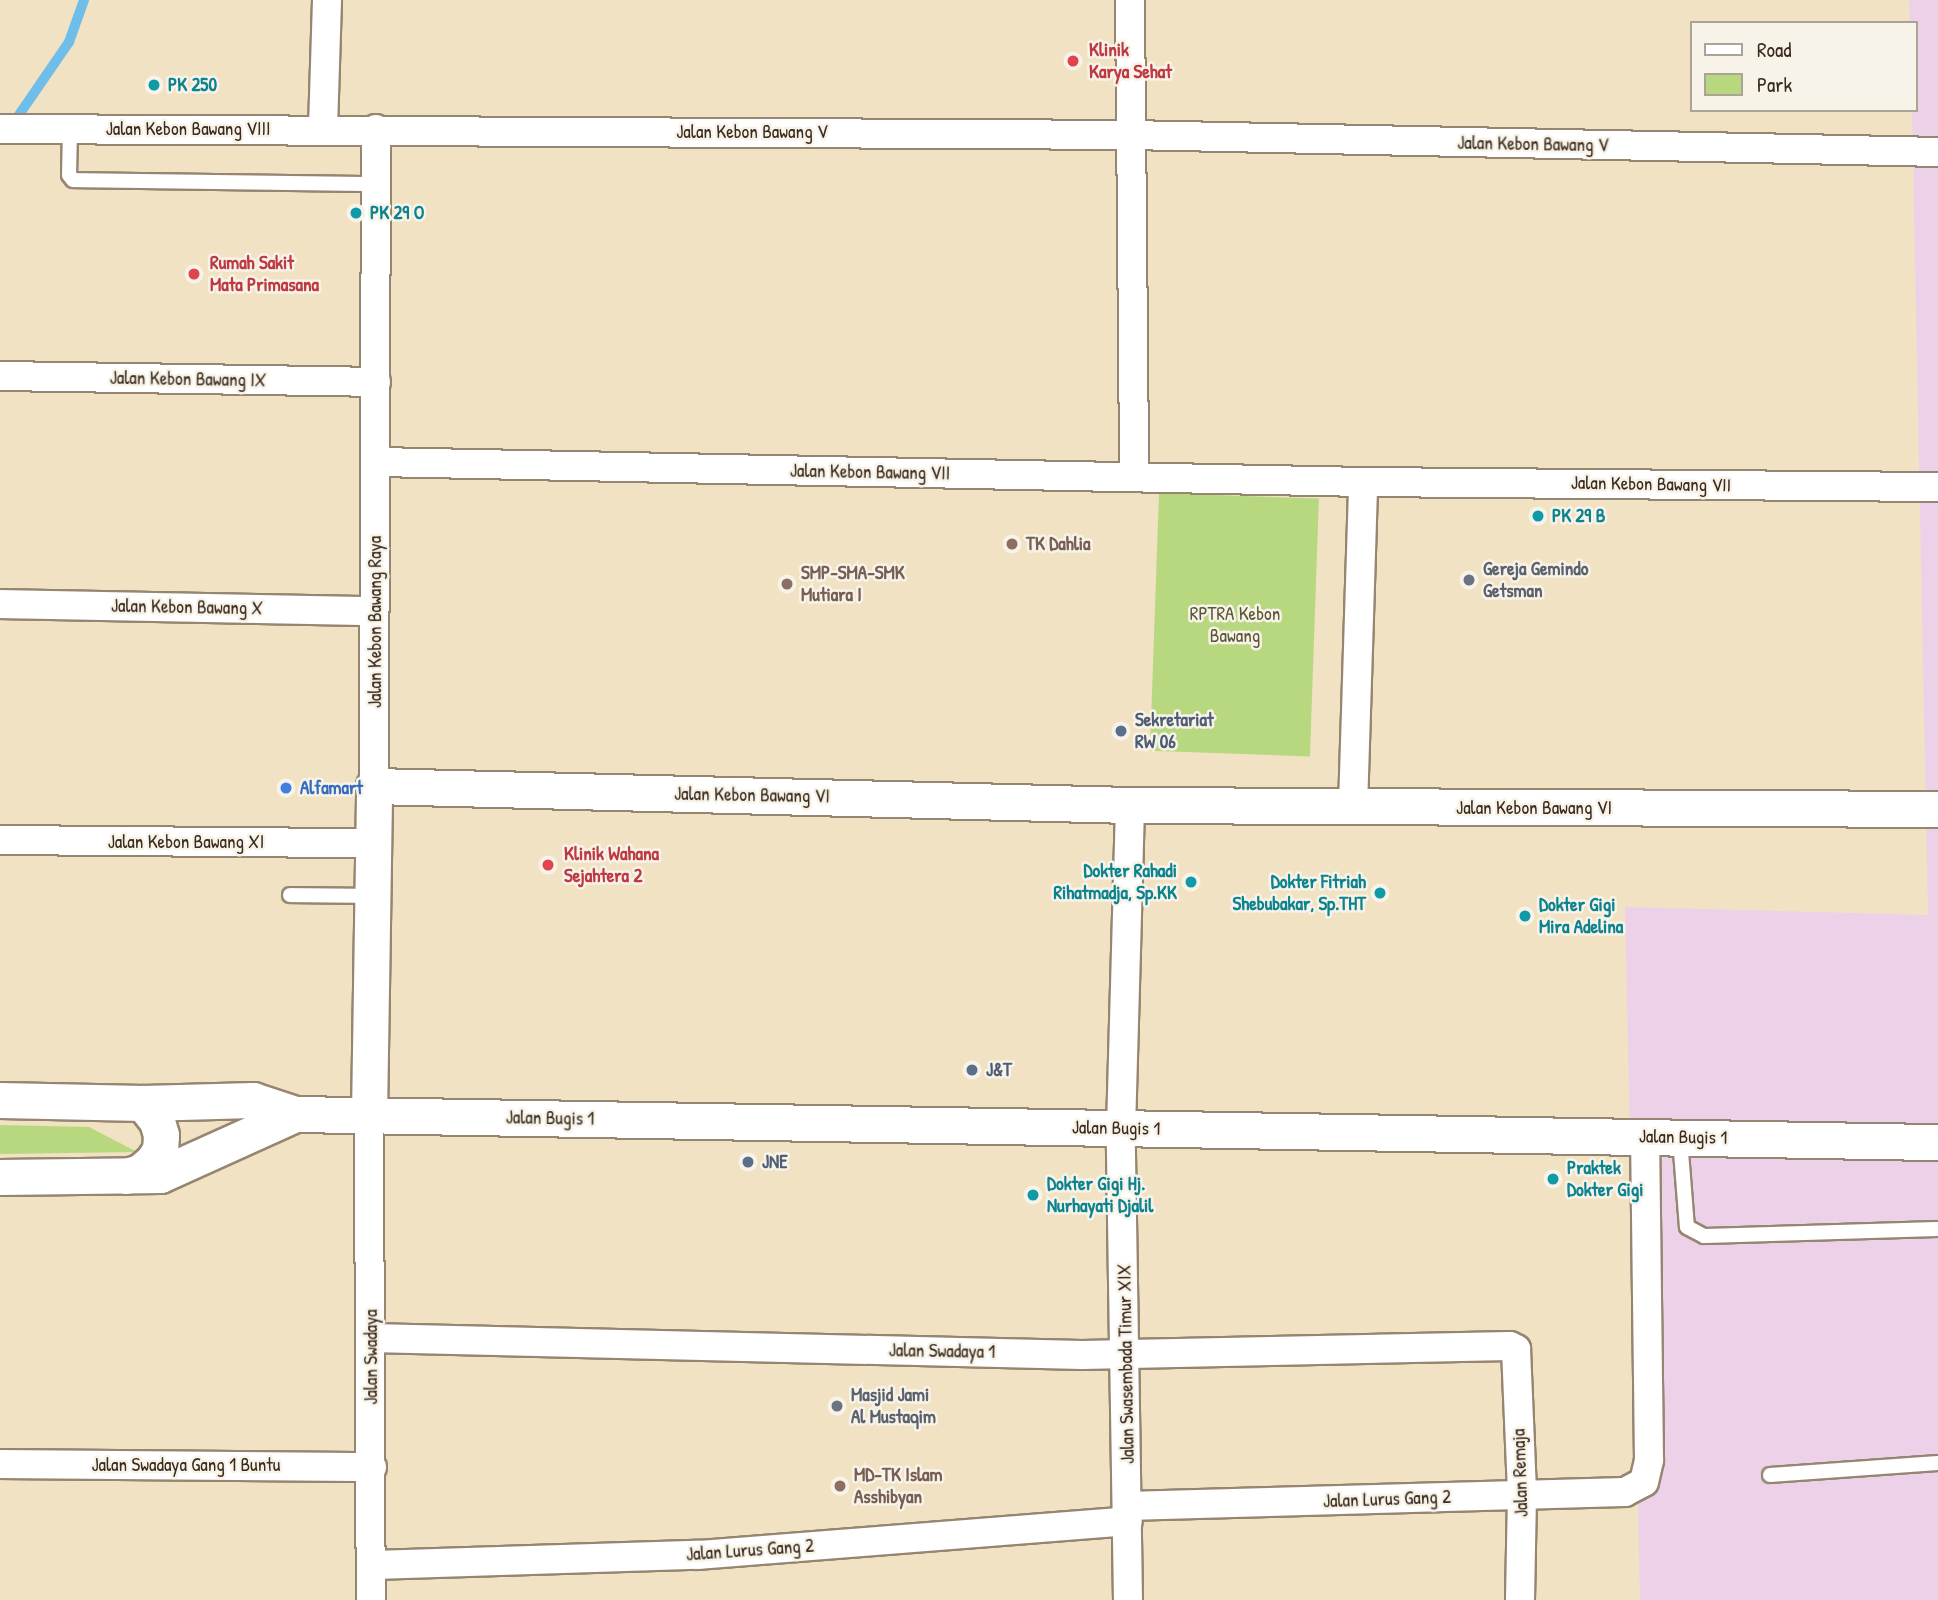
<!DOCTYPE html>
<style>
body{margin:0}
#map{position:relative;width:1938px;height:1600px;overflow:hidden;background:#f1e2c4;font-family:"Patrick Hand",sans-serif}
div>[style]{position:absolute}
[style*='--x']{left:calc(var(--x)*1px);top:calc(var(--y)*1px);width:calc(var(--w)*1px);rotate:calc(var(--a)*1deg)}
.built>*{inset:0;background:#ecd1e9}
.green>*{inset:0;background:#b7d87f;transform-origin:0 0}
.stream>*{height:10px;margin:-5px;padding:0 5px;transform-origin:5px;border-radius:5px;background:#6fbeea}
.roads{filter:drop-shadow(2px 0 #968671) drop-shadow(-2px 0 #968671) drop-shadow(0 2px #968671) drop-shadow(0 -2px #968671)}
.service>*{height:14px;margin:-7px;padding:0 7px;transform-origin:7px;border-radius:7px;background:#fff}
.minor>*{height:28px;margin:-14px;padding:0 14px;transform-origin:14px;border-radius:14px;background:#fff}
.tertiary>*{height:35px;margin:-17.5px;padding:0 17.5px;transform-origin:17.5px;border-radius:17.5px;background:#fff}
.dots>*{width:19px;height:19px;translate:-50% -50%;box-sizing:border-box;border:4px solid #f7f3e8;border-radius:50%}
span{translate:-50% -50%;white-space:nowrap;text-align:center;line-height:1.15;-webkit-text-stroke:5px #f7f3e8;paint-order:stroke}
.health-label{font-size:19px;color:#be3a42;font-weight:700}
.left{translate:0 -50%;text-align:left}
.culture-label{font-size:19px;color:#0d838f;font-weight:700}
.right{translate:-100% -50%;text-align:right}
.street-label{font-size:19px;color:#3b2a1e}
.education-label{font-size:19px;color:#785e54;font-weight:700}
.worship-label{font-size:19px;color:#5b616d;font-weight:700}
.park-label{font-size:19px;color:#5a5636}
.service-label{font-size:19px;color:#4e5e75;font-weight:700}
.shop-label{font-size:19px;color:#366cbe;font-weight:700}
.legend{position:absolute;left:1690px;top:21px;width:228px;height:91px;box-sizing:border-box;background:#f7f3e8;border:2px solid #aca397;margin:0;padding:9px 12px;list-style:none;font-size:21px;color:#3b2a1e}
.legend li{display:flex;align-items:center;gap:14px;height:35px}
.legend b{width:35px;border:2px solid #aca397}
</style>
<div id="map">
<div class="built">
<div style="clip-path:polygon(1909px 0,1938px 0,1938px 1600px,1640px 1600px,1625px 907px,1928px 915px,1912px 110px,1915px 110px,1915px 23px,1910px 23px)"></div>
</div>
<div class="green">
<div style="left:1159px;top:493px;width:160px;height:258px;rotate:2deg"></div>
<div style="clip-path:polygon(0 1125px,89px 1127px,137px 1152px,0 1154px)"></div>
</div>
<div class="stream">
<div style="--x:12;--y:125;--w:101;--a:-55.5"></div>
<div style="--x:69;--y:42;--w:45;--a:-70.3"></div>
</div>
<div class="roads">
<div class="service">
<div style="--x:70;--y:129;--w:46;--a:91.2"></div>
<div style="--x:69;--y:175;--w:6;--a:51"></div>
<div style="--x:73;--y:180;--w:303;--a:0.8"></div>
<div style="--x:290;--y:895;--w:82;--a:0.7"></div>
<div style="--x:1680;--y:1139;--w:88;--a:85.5"></div>
<div style="--x:1687;--y:1227;--w:19;--a:28"></div>
<div style="--x:1704;--y:1236;--w:234;--a:-1.7"></div>
<div style="--x:1770;--y:1475;--w:168;--a:-4.1"></div>
</div>
<div class="minor">
<div style="--x:1130;--y:0;--w:477;--a:89.5"></div>
<div style="--x:323;--y:128;--w:128;--a:-88.2"></div>
<div style="--x:0;--y:129;--w:1129;--a:0.3"></div>
<div style="--x:1129;--y:135;--w:809;--a:1.2"></div>
<div style="--x:0;--y:376;--w:376;--a:0.9"></div>
<div style="--x:377;--y:462;--w:986;--a:1.16"></div>
<div style="--x:1363;--y:482;--w:575;--a:0.5"></div>
<div style="--x:0;--y:604;--w:374;--a:1.1"></div>
<div style="--x:374;--y:786;--w:657;--a:-89.83"></div>
<div style="--x:1353;--y:807;--w:325;--a:-88.2"></div>
<div style="--x:0;--y:840;--w:372;--a:0.5"></div>
<div style="--x:369;--y:1115;--w:485;--a:89.8"></div>
<div style="--x:371;--y:1338;--w:711;--a:1.37"></div>
<div style="--x:1082;--y:1355;--w:428;--a:-1.2"></div>
<div style="--x:1510;--y:1346;--w:7;--a:27"></div>
<div style="--x:1516;--y:1349;--w:146;--a:87.6"></div>
<div style="--x:1522;--y:1495;--w:105;--a:91.1"></div>
<div style="--x:0;--y:1464;--w:372;--a:0.5"></div>
<div style="--x:1127;--y:1506;--w:498;--a:-1.6"></div>
<div style="--x:1625;--y:1492;--w:21;--a:-28"></div>
<div style="--x:1644;--y:1482;--w:23;--a:-77"></div>
<div style="--x:1649;--y:1460;--w:323;--a:-90.7"></div>
<div style="--x:372;--y:1565;--w:326;--a:-1.8"></div>
<div style="--x:698;--y:1555;--w:431;--a:-4.5"></div>
<div style="--x:1128;--y:1600;--w:471;--a:-90.9"></div>
<div style="--x:1121;--y:1129;--w:324;--a:-88.4"></div>
</div>
<div class="tertiary">
<div style="--x:0;--y:1100;--w:143;--a:1.2"></div>
<div style="--x:143;--y:1103;--w:110;--a:-1.6"></div>
<div style="--x:253;--y:1100;--w:44;--a:18.4"></div>
<div style="--x:295;--y:1114;--w:1643;--a:0.98"></div>
<div style="--x:369;--y:1115;--w:329;--a:-89.1"></div>
<div style="--x:374;--y:786;--w:756;--a:1.44"></div>
<div style="--x:1130;--y:805;--w:808;--a:0.28"></div>
<div style="--x:126;--y:1176;--w:15;--a:-16"></div>
<div style="--x:140;--y:1172;--w:16;--a:-40"></div>
<div style="--x:152;--y:1162;--w:14;--a:-56"></div>
<div style="--x:160;--y:1150;--w:15;--a:-86"></div>
<div style="--x:161;--y:1135;--w:15;--a:-106"></div>
<div style="--x:157;--y:1121;--w:23;--a:-128"></div>
<div style="--x:0;--y:1177;--w:160;--a:-0.7"></div>
<div style="--x:160;--y:1175;--w:148;--a:-24.3"></div>
</div>
</div>
<div class="dots">
<div style="left:1073px;top:61px;background:#e0444e"></div>
<div style="left:154px;top:85px;background:#0f9aa8"></div>
<div style="left:356px;top:213px;background:#0f9aa8"></div>
<div style="left:194px;top:274px;background:#e0444e"></div>
<div style="left:1538px;top:516px;background:#0f9aa8"></div>
<div style="left:1012px;top:544px;background:#8d6e63"></div>
<div style="left:1469px;top:580px;background:#6b7280"></div>
<div style="left:787px;top:584px;background:#8d6e63"></div>
<div style="left:1121px;top:731px;background:#5c6f8a"></div>
<div style="left:286px;top:788px;background:#3f7fe0"></div>
<div style="left:548px;top:865px;background:#e0444e"></div>
<div style="left:1191px;top:882px;background:#0f9aa8"></div>
<div style="left:1380px;top:893px;background:#0f9aa8"></div>
<div style="left:1525px;top:916px;background:#0f9aa8"></div>
<div style="left:972px;top:1070px;background:#5c6f8a"></div>
<div style="left:748px;top:1162px;background:#5c6f8a"></div>
<div style="left:1553px;top:1179px;background:#0f9aa8"></div>
<div style="left:1033px;top:1195px;background:#0f9aa8"></div>
<div style="left:837px;top:1406px;background:#6b7280"></div>
<div style="left:840px;top:1486px;background:#8d6e63"></div>
</div>
<div class="health-label">
<span class="left" style="left:1089px;top:61px">Klinik<br>Karya Sehat</span>
<span class="left" style="left:210px;top:274px">Rumah Sakit<br>Mata Primasana</span>
<span class="left" style="left:564px;top:865px">Klinik Wahana<br>Sejahtera 2</span>
</div>
<div class="culture-label">
<span class="left" style="left:168px;top:85px">PK 250</span>
<span class="left" style="left:370px;top:213px">PK 29 O</span>
<span class="left" style="left:1552px;top:516px">PK 29 B</span>
<span class="right" style="left:1177px;top:882px">Dokter Rahadi<br>Rihatmadja, Sp.KK</span>
<span class="right" style="left:1366px;top:893px">Dokter Fitriah<br>Shebubakar, Sp.THT</span>
<span class="left" style="left:1539px;top:916px">Dokter Gigi<br>Mira Adelina</span>
<span class="left" style="left:1567px;top:1179px">Praktek<br>Dokter Gigi</span>
<span class="left" style="left:1047px;top:1195px">Dokter Gigi Hj.<br>Nurhayati Djalil</span>
</div>
<div class="street-label">
<span style="left:188px;top:129px">Jalan Kebon Bawang VIII</span>
<span style="left:752px;top:132px">Jalan Kebon Bawang V</span>
<span style="left:1533px;top:144px;rotate:1deg">Jalan Kebon Bawang V</span>
<span style="left:188px;top:379px;rotate:1deg">Jalan Kebon Bawang IX</span>
<span style="left:870px;top:472px;rotate:1deg">Jalan Kebon Bawang VII</span>
<span style="left:1651px;top:484px;rotate:1deg">Jalan Kebon Bawang VII</span>
<span style="left:187px;top:607px;rotate:1deg">Jalan Kebon Bawang X</span>
<span style="left:375px;top:622px;rotate:-90deg">Jalan Kebon Bawang Raya</span>
<span style="left:752px;top:795px;rotate:1deg">Jalan Kebon Bawang VI</span>
<span style="left:1534px;top:808px">Jalan Kebon Bawang VI</span>
<span style="left:186px;top:842px">Jalan Kebon Bawang XI</span>
<span style="left:550px;top:1118px;rotate:1deg">Jalan Bugis 1</span>
<span style="left:1116px;top:1128px;rotate:1deg">Jalan Bugis 1</span>
<span style="left:1683px;top:1137px;rotate:1deg">Jalan Bugis 1</span>
<span style="left:942px;top:1351px;rotate:1deg">Jalan Swadaya 1</span>
<span style="left:371px;top:1357px;rotate:-90deg">Jalan Swadaya</span>
<span style="left:1126px;top:1364px;rotate:-91deg">Jalan Swasembada Timur XIX</span>
<span style="left:186px;top:1465px">Jalan Swadaya Gang 1 Buntu</span>
<span style="left:1520px;top:1473px;rotate:-92deg">Jalan Remaja</span>
<span style="left:1387px;top:1499px;rotate:-2deg">Jalan Lurus Gang 2</span>
<span style="left:750px;top:1550px;rotate:-4deg">Jalan Lurus Gang 2</span>
</div>
<div class="education-label">
<span class="left" style="left:1026px;top:544px">TK Dahlia</span>
<span class="left" style="left:801px;top:584px">SMP-SMA-SMK<br>Mutiara I</span>
<span class="left" style="left:854px;top:1486px">MD-TK Islam<br>Asshibyan</span>
</div>
<div class="worship-label">
<span class="left" style="left:1483px;top:580px">Gereja Gemindo<br>Getsman</span>
<span class="left" style="left:851px;top:1406px">Masjid Jami<br>Al Mustaqim</span>
</div>
<div class="park-label">
<span style="left:1235px;top:625px">RPTRA Kebon<br>Bawang</span>
</div>
<div class="service-label">
<span class="left" style="left:1135px;top:731px">Sekretariat<br>RW 06</span>
<span class="left" style="left:986px;top:1070px">J&amp;T</span>
<span class="left" style="left:762px;top:1162px">JNE</span>
</div>
<div class="shop-label">
<span class="left" style="left:300px;top:788px">Alfamart</span>
</div>
<ul class="legend">
<li><b style="height:9px;background:#fff"></b>Road</li>
<li><b style="height:19px;background:#b7d87f"></b>Park</li>
</ul>
</div>
